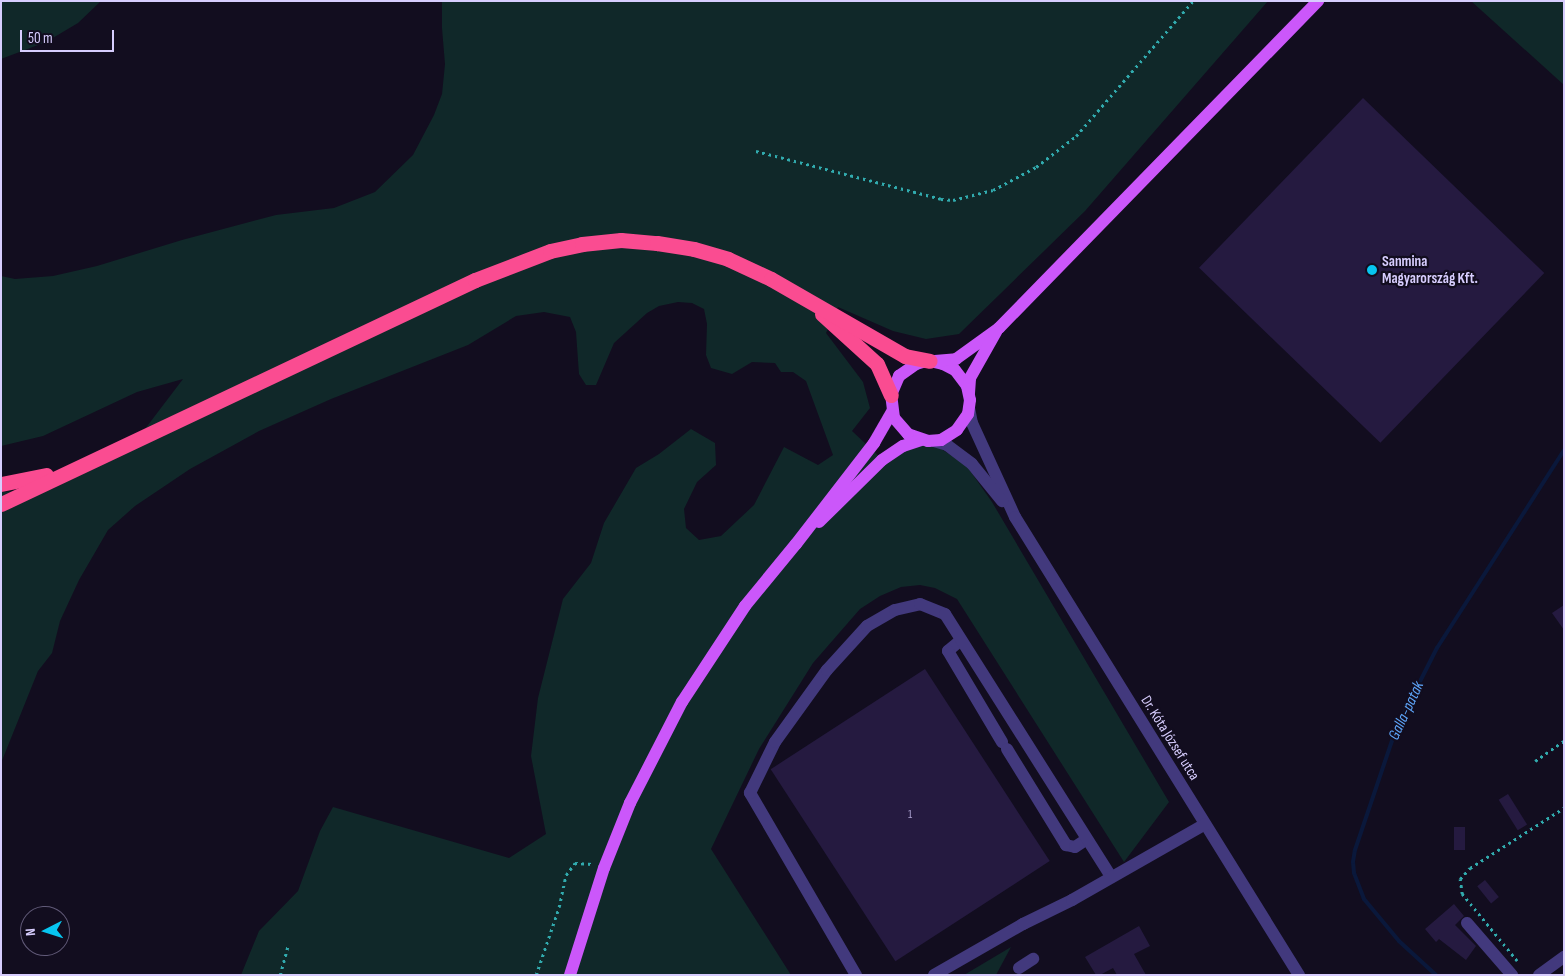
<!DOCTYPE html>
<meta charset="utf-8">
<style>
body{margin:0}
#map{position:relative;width:1565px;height:976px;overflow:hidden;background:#120d1f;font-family:"Sofia Sans Condensed",sans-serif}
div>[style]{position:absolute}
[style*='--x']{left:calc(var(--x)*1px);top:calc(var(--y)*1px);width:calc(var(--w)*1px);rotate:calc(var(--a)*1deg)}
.green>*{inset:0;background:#102829}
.stream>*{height:4px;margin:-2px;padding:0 2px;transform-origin:2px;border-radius:2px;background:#0a183b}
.building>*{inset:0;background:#251a40;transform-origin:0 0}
.path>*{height:2.5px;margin-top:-1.25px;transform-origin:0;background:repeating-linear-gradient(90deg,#31abae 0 2.5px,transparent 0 6.5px)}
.minor>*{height:12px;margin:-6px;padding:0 6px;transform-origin:6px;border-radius:6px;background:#42397d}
.major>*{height:12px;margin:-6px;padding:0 6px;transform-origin:6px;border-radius:6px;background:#cb57fa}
.highway>*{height:15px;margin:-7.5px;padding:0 7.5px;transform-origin:7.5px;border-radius:7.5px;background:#fa4c91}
.dots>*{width:14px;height:14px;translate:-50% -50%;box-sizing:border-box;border:2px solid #120d1f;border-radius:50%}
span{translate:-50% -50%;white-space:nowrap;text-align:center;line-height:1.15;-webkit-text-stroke:4.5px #120d1f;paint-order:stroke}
.number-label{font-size:12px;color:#aaa0ce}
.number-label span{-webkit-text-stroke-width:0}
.poi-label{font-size:15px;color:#d7cdfe;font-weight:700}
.left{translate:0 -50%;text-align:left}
.street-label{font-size:15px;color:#d7cdfe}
.water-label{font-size:16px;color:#5ea5fa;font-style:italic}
.frame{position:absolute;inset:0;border:2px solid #d7cdfe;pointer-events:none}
.north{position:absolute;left:20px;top:906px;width:50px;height:50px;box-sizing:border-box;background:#120d1f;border:1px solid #615a78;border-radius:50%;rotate:265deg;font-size:14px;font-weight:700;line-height:20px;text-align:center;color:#d7cdfe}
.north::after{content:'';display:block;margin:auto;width:18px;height:22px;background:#07c5f0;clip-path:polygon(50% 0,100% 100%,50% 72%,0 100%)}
.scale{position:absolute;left:20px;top:30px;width:94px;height:22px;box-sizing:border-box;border:2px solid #d7cdfe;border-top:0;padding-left:6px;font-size:15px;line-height:18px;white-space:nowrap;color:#d7cdfe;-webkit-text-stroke:4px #120d1f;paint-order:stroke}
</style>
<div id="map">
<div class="green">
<div style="clip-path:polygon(1px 1px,101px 1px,78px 23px,46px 42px,1px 59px)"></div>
<div style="clip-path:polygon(442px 1px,1268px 1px,1085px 211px,959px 334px,926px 339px,893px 331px,838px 307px,826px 333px,863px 382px,870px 408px,852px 431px,882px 459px,900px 447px,935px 445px,966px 465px,992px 502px,1169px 802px,1124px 862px,957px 599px,935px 588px,920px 585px,901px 587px,880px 596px,860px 609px,813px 663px,759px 749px,711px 849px,791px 975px,241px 975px,259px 931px,298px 891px,320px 831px,333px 807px,509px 858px,546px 834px,531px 756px,538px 698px,563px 599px,591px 563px,604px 523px,636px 468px,659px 454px,691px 429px,715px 443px,716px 465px,697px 482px,684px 509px,686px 528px,699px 540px,721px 536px,754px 505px,784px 447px,818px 465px,833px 455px,806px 381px,793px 372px,781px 372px,775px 363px,752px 362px,732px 374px,711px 368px,706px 355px,707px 324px,704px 309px,692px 303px,678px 302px,659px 306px,647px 313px,614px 343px,596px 385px,586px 385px,579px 374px,576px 332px,570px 317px,544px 312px,516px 316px,468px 345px,331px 399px,259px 431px,190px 469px,135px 506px,108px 530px,79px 580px,60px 621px,52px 653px,38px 671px,1px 763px,1px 492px,52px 489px,129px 450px,183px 379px,137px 392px,43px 436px,1px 446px,1px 276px,15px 279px,53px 276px,97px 266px,182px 240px,276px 215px,334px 208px,375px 192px,413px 155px,434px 115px,442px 94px,445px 64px,442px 28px)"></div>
<div style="clip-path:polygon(1471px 1px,1564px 1px,1564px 85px)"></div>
<div style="clip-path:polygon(1011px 947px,996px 975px,964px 975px)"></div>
</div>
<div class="stream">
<div style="--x:1436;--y:975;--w:50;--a:-137.4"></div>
<div style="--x:1399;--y:941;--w:55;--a:-129.8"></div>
<div style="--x:1364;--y:899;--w:28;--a:-111"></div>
<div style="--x:1354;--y:873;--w:11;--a:-95"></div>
<div style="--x:1353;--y:862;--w:12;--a:-81"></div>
<div style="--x:1355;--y:850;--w:128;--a:-71.3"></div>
<div style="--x:1396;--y:729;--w:91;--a:-63.2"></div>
<div style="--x:1437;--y:648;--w:235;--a:-57.3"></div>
</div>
<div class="building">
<div style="left:1363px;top:98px;width:252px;height:236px;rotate:44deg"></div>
<div style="clip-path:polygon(1564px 605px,1564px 630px,1552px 613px)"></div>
<div style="left:925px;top:669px;width:229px;height:184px;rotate:57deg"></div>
<div style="left:1508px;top:794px;width:36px;height:11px;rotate:58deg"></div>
<div style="left:1454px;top:827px;width:11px;height:23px"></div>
<div style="left:1485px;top:880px;width:22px;height:10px;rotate:51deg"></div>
<div style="clip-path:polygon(1454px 904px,1464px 916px,1455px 925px,1476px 946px,1466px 960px,1439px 939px,1436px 942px,1425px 929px)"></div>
<div style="clip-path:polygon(1139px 926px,1150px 946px,1134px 954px,1146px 975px,1117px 975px,1113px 968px,1100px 975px,1096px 975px,1085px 957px)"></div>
</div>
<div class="path">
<div style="--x:756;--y:151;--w:191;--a:14.5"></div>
<div style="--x:941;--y:199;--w:12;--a:5"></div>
<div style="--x:953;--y:200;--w:41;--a:-14"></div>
<div style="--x:993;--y:190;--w:49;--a:-28.1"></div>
<div style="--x:1036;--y:167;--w:51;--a:-37.8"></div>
<div style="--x:1076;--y:136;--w:179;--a:-49.1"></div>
<div style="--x:1535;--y:761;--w:35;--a:-35"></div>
<div style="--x:1517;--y:961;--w:87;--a:-129.4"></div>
<div style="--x:1462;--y:894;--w:15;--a:-98"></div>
<div style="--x:1460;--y:879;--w:15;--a:-48"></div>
<div style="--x:1470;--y:868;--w:112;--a:-32.6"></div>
<div style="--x:280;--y:975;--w:30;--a:-75"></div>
<div style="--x:536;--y:975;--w:72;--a:-71.3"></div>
<div style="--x:559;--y:907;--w:33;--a:-78"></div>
<div style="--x:566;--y:875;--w:15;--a:-53"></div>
<div style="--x:575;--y:863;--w:18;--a:3"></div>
</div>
<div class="minor">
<div style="--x:969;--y:408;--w:15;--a:79"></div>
<div style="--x:972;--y:423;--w:103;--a:65.4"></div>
<div style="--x:1015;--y:517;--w:539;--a:58.2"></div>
<div style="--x:934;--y:441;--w:14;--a:17"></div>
<div style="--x:947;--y:445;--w:31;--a:37"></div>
<div style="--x:972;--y:464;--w:48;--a:51"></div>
<div style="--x:961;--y:640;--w:17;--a:140"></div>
<div style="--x:948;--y:651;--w:106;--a:59.3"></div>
<div style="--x:1007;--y:749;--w:113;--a:58.4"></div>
<div style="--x:1066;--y:845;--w:9;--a:13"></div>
<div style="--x:1075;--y:847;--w:14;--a:-34"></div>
<div style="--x:1467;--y:923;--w:69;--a:49.1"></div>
<div style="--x:1019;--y:968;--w:17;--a:-33"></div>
<div style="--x:856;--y:975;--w:211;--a:-120.2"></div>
<div style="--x:750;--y:793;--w:57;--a:-63.9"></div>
<div style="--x:775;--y:742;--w:89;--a:-54.2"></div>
<div style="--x:827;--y:670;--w:59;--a:-47.7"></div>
<div style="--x:867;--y:626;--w:32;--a:-30"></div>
<div style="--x:895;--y:610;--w:26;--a:-13"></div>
<div style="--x:920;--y:604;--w:27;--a:22"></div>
<div style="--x:945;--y:614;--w:311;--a:57.7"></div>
<div style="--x:934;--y:975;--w:103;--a:-29.8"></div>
<div style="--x:1023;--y:924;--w:55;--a:-26.1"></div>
<div style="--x:1072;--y:900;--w:153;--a:-29.7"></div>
<div style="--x:1539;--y:975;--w:31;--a:-36"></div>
</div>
<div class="major">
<div style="--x:930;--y:361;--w:13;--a:13"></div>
<div style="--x:943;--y:364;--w:13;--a:27"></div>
<div style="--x:955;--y:370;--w:20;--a:53"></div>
<div style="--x:967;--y:386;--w:14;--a:78"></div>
<div style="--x:970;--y:400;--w:14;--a:98"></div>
<div style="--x:968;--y:414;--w:19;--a:125"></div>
<div style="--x:957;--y:430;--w:19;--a:148"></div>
<div style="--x:941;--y:440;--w:13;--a:176"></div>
<div style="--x:928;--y:441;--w:21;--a:-161"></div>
<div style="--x:908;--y:434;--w:21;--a:-131"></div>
<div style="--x:894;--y:418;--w:23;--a:-97"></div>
<div style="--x:891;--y:395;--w:21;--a:-67"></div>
<div style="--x:899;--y:376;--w:21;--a:-35"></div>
<div style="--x:916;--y:364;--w:7;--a:-16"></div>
<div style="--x:923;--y:362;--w:33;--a:-5"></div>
<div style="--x:956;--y:359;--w:53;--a:-35.8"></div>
<div style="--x:999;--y:328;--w:457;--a:-45.7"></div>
<div style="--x:969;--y:393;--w:15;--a:-86"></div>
<div style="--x:970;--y:378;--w:53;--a:-60.5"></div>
<div style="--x:819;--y:522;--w:88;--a:-44.5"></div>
<div style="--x:882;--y:460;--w:25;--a:-34"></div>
<div style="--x:903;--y:446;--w:19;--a:-18"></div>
<div style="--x:570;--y:975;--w:112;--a:-72.4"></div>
<div style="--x:604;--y:868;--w:70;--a:-68.2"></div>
<div style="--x:630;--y:803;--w:114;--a:-62.8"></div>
<div style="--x:682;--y:702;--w:115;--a:-56.7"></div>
<div style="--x:745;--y:606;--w:80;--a:-50.6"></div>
<div style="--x:796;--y:544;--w:128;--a:-52.3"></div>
<div style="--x:874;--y:443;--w:36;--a:-60"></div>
</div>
<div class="highway">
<div style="--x:822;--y:314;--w:74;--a:42.3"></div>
<div style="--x:877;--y:364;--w:34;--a:66"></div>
<div style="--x:1;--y:484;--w:46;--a:-11.3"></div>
<div style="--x:1;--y:504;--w:524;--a:-25.29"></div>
<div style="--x:475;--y:280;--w:80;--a:-21.1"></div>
<div style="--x:550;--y:251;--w:33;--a:-12"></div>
<div style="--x:582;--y:244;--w:39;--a:-6"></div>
<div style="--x:621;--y:240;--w:36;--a:5"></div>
<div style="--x:657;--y:243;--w:37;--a:9"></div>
<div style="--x:694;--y:249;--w:35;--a:16"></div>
<div style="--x:728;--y:259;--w:47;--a:24.9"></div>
<div style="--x:771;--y:279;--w:155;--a:29.9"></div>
<div style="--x:905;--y:356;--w:25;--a:11"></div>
</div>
<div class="dots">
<div style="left:1372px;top:270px;background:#07c5f0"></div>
</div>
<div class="number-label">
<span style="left:910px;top:815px">1</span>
</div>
<div class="poi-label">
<span class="left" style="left:1382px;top:270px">Sanmina<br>Magyarország Kft.</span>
</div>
<div class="street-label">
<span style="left:1170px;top:738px;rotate:58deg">Dr. Kóta József utca</span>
</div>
<div class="water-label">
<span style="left:1407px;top:711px;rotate:-65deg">Galla-patak</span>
</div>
<div class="frame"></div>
<div class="north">N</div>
<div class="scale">50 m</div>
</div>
